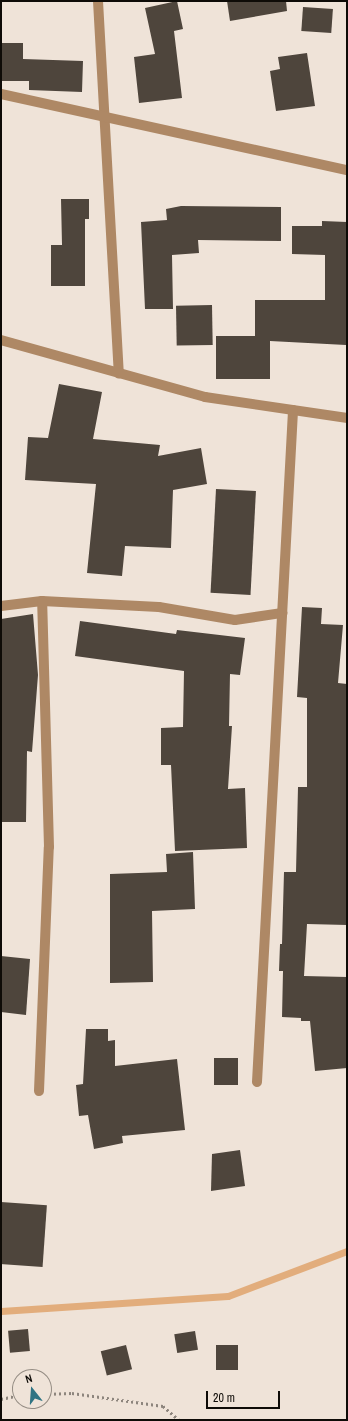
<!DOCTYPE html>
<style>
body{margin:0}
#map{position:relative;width:348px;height:1421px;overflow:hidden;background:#efe3d8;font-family:"Archivo Narrow",sans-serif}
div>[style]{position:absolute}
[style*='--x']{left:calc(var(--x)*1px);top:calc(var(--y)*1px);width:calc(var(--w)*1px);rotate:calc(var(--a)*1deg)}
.stream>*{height:7px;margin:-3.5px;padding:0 3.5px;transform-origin:3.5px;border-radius:3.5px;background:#e2ad7c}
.building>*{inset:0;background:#4e453c;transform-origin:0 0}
.path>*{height:2.5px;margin-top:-1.25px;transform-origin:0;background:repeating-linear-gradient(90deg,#8d857d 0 2px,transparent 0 5px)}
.minor>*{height:10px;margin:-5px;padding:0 5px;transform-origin:5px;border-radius:5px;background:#ae8865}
span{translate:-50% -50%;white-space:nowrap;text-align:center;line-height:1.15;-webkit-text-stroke:4px #efe3d8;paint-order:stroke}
.frame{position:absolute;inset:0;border:2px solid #0e0b07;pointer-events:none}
.north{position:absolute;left:12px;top:1369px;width:40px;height:40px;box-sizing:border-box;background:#efe3d8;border:1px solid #958d84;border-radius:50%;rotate:343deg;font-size:11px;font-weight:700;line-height:16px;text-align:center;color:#0e0b07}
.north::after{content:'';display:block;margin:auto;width:14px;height:18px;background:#307483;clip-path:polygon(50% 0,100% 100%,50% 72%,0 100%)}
.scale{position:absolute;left:206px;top:1391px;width:74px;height:18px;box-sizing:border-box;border:2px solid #0e0b07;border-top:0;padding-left:5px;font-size:12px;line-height:14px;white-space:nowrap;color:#0e0b07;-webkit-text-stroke:3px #efe3d8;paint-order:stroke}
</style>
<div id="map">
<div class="stream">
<div style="--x:1;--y:1311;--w:227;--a:-3.8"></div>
<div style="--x:228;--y:1296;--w:127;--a:-20.7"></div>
</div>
<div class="building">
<div style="clip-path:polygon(177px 1px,183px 29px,174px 31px,182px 98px,139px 103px,134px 57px,155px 54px,145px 8px)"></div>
<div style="clip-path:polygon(227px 1px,286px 1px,287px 11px,230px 21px)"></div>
<div style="left:303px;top:7px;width:30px;height:24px;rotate:4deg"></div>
<div style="clip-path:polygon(1px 43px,23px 43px,23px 59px,83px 61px,82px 92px,29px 90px,29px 81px,1px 81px)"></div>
<div style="clip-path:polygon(307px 53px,315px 106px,276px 111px,270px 71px,280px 69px,278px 57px)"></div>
<div style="clip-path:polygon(61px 199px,89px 199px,89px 219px,85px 219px,85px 286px,51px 286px,51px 245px,62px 245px)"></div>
<div style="clip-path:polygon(181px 206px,281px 207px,281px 241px,198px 240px,199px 253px,172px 255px,173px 309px,145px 309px,141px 222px,167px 220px,166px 209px)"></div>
<div style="clip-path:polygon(322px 221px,347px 222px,346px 345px,270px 341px,270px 379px,216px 379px,216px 336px,255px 336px,255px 300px,325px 300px,325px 255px,292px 254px,292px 226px,322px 226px)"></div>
<div style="left:212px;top:305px;width:40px;height:36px;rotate:89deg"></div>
<div style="clip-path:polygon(59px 384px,102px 392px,93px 439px,160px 445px,158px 456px,201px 448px,207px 484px,173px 490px,171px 548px,125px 546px,122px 576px,87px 573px,96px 484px,25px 480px,28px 437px,48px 438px)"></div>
<div style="left:216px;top:489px;width:40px;height:104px;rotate:3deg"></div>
<div style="clip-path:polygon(302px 607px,322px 608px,321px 624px,343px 625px,338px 683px,347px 684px,347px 925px,307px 924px,304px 976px,347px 977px,347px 1068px,315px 1071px,310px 1021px,301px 1021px,301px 1018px,282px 1017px,283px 971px,279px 971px,280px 944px,282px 944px,284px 872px,296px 872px,298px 787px,307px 787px,307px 698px,297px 697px)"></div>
<div style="clip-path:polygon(33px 614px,38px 675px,32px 752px,27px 751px,26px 822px,1px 822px,1px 619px)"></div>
<div style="clip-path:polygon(80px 621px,176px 634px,177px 630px,245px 638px,240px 675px,230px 674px,229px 726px,232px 726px,228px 789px,245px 788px,247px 848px,175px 851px,171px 765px,161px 765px,161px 728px,183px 727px,184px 671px,75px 656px)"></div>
<div style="clip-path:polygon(193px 852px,195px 909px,152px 911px,153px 982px,110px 983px,110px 874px,167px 872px,166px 854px)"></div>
<div style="clip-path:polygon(1px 956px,30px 959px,26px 1015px,1px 1012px)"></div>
<div style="clip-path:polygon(86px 1029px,108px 1029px,108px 1041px,115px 1040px,115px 1066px,177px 1059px,185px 1130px,122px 1136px,123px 1143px,94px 1149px,88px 1115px,79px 1116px,76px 1085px,83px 1084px)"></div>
<div style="left:214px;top:1058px;width:24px;height:27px"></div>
<div style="clip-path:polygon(240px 1150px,245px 1186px,211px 1191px,212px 1154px)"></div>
<div style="left:1px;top:1202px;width:46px;height:62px;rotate:4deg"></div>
<div style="left:28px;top:1329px;width:22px;height:20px;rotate:85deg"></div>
<div style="left:195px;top:1331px;width:19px;height:21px;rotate:81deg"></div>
<div style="left:126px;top:1345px;width:25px;height:26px;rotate:76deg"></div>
<div style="left:216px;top:1345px;width:22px;height:25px"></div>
</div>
<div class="path">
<div style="--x:44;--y:1394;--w:28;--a:-2"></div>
<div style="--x:72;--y:1393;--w:92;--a:8.1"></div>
<div style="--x:163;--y:1406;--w:21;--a:41"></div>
<div style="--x:1;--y:1399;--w:19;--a:-12"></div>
</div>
<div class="minor">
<div style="--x:98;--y:1;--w:373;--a:86.8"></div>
<div style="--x:1;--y:94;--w:354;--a:12.4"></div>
<div style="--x:1;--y:340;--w:212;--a:15.6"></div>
<div style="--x:205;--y:397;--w:144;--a:8.4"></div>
<div style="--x:1;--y:606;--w:41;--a:-7"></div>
<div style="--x:42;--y:601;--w:117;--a:2.9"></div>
<div style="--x:159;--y:607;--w:77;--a:9.7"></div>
<div style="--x:235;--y:620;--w:48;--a:-8.5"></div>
<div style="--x:257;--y:1082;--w:673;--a:-86.93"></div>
<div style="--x:39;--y:1091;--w:244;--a:-87.7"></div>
<div style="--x:49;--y:847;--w:246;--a:-91.6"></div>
</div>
<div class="frame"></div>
<div class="north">N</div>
<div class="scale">20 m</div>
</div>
